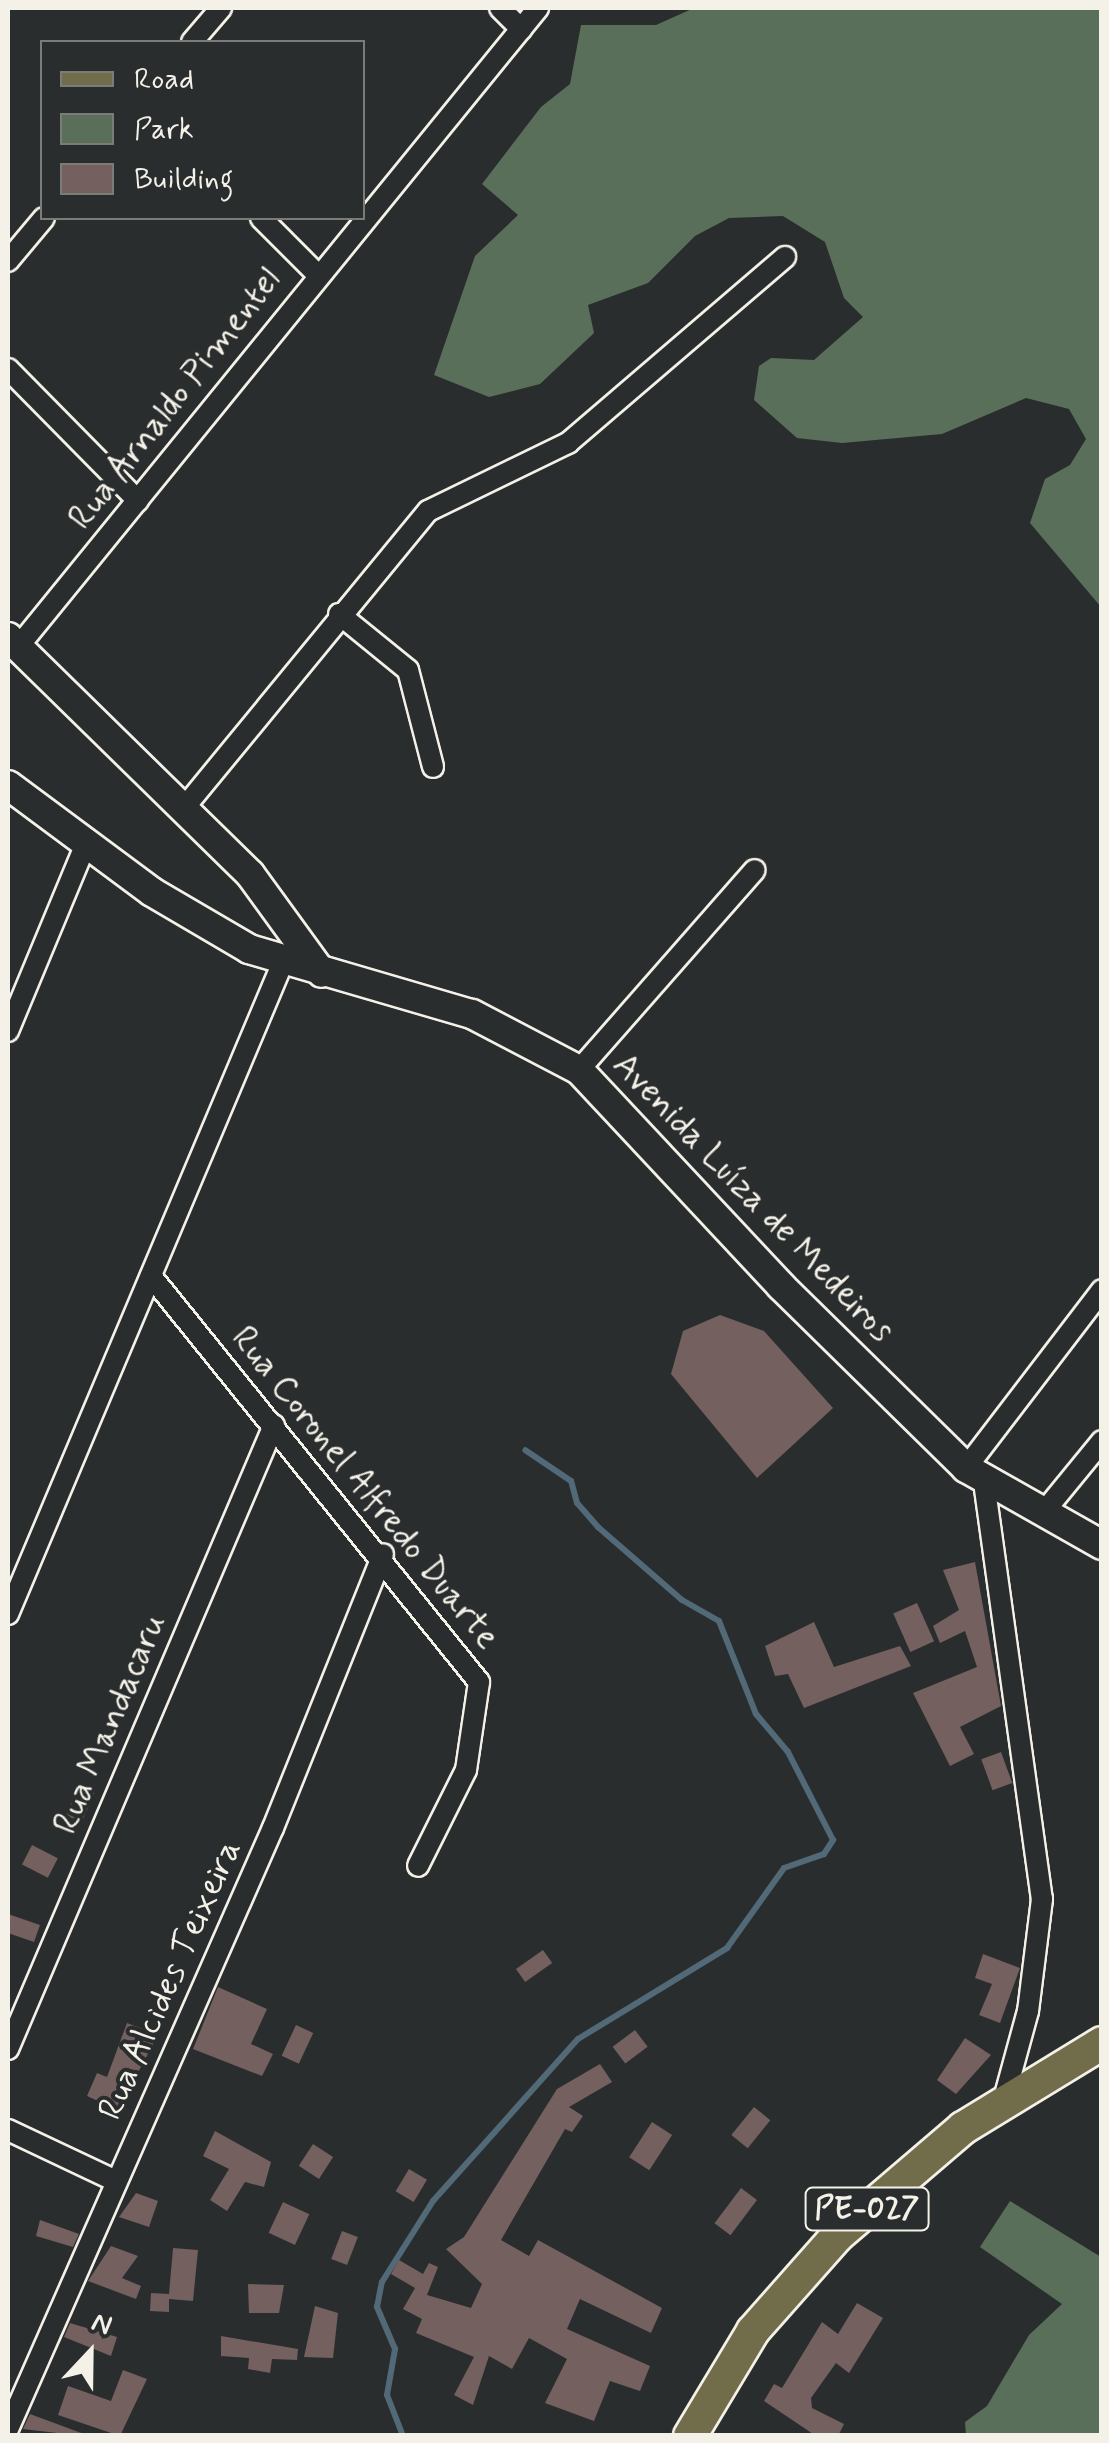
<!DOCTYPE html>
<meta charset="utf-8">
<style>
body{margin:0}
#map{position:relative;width:1109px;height:2443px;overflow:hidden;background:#2a2d2e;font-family:Mynerve,sans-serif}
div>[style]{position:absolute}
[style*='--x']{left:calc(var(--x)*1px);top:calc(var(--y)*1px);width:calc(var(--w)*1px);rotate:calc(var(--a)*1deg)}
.green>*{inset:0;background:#5a6f5a}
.stream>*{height:6px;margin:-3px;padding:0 3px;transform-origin:3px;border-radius:3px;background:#526977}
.building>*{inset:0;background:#73605f;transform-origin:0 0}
.roads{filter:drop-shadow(2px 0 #f4f1e8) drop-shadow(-2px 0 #f4f1e8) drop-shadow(0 2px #f4f1e8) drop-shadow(0 -2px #f4f1e8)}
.street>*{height:20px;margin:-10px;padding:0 10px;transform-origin:10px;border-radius:10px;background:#2a2d2e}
.secondary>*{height:28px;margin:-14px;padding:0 14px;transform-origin:14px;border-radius:14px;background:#2a2d2e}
.primary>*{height:32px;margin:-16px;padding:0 16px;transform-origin:16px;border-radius:16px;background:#716d4b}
span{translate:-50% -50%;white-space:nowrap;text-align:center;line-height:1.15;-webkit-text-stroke:8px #2a2d2e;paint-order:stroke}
.shield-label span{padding:2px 8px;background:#2a2d2e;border:2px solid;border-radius:8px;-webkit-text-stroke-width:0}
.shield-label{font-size:32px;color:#f4f1e8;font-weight:700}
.street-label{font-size:35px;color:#f4f1e8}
.frame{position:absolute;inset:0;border:10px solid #f4f1e8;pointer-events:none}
.legend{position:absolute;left:40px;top:40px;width:325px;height:180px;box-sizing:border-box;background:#2a2d2e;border:2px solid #7b7b78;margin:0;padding:12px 18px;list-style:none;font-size:30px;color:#f4f1e8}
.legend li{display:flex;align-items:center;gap:20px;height:50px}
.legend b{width:50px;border:2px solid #7b7b78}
.north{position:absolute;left:40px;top:2303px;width:100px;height:100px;-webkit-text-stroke:8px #2a2d2e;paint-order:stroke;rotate:22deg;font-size:28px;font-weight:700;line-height:40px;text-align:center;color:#f4f1e8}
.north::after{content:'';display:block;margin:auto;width:35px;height:45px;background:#f4f1e8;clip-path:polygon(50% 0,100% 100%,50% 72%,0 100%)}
</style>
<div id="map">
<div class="green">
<div style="clip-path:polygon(694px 8px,1101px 8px,1101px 607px,1030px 523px,1045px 479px,1070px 465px,1086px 439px,1069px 409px,1026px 398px,942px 434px,842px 443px,797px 438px,754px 400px,759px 366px,771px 358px,814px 360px,863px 317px,844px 298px,825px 242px,783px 216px,729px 218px,695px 236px,648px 283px,588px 305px,594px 333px,540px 384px,489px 397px,434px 375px,475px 256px,518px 215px,482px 184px,541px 107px,570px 84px,581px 25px,656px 25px)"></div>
<div style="clip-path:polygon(1010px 2201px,1101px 2257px,1101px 2435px,966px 2435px,965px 2422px,987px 2406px,1029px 2335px,1062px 2304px,980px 2247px)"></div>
</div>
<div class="stream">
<div style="--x:403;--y:2436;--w:44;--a:-111.3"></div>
<div style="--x:387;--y:2395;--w:47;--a:-80.1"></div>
<div style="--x:395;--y:2349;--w:46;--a:-113.2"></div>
<div style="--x:377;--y:2307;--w:25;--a:-79"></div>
<div style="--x:382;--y:2282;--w:96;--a:-57.8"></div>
<div style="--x:433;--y:2201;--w:217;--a:-48.2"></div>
<div style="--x:578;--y:2039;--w:175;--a:-31.4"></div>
<div style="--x:727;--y:1948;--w:98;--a:-54.5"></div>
<div style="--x:784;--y:1868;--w:42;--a:-19.3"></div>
<div style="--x:824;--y:1854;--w:17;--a:-57"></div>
<div style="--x:833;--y:1840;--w:99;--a:-117.1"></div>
<div style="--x:788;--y:1752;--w:50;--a:-130.1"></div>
<div style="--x:756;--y:1714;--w:100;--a:-111.7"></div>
<div style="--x:719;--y:1621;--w:43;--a:-150.4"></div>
<div style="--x:682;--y:1600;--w:111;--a:-139"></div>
<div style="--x:598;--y:1527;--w:32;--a:-131"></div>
<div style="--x:577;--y:1503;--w:23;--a:-105"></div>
<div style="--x:571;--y:1481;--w:55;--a:-146"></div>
</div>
<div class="building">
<div style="clip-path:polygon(720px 1315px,764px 1331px,833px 1408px,757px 1478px,671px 1374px,683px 1331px)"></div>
<div style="clip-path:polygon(975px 1562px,1001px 1706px,960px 1727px,974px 1754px,950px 1766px,913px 1693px,977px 1667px,965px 1631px,940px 1643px,933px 1626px,959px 1610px,943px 1570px)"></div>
<div style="left:917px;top:1603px;width:42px;height:26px;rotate:66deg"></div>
<div style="clip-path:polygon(814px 1622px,834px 1667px,900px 1646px,911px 1666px,804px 1708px,788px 1674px,775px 1676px,765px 1646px)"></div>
<div style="left:1001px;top:1752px;width:33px;height:21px;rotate:70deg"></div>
<div style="left:79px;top:1786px;width:17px;height:32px;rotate:24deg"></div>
<div style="left:32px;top:1845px;width:29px;height:22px;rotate:27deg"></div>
<div style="clip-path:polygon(8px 1914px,40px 1925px,34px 1942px,8px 1933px)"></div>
<div style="left:543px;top:1950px;width:16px;height:33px;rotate:55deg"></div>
<div style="clip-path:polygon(983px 1954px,1020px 1968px,1000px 2023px,979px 2015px,992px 1984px,975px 1978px)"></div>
<div style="clip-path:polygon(218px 1987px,267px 2009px,251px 2044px,273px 2054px,262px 2076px,193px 2049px)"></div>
<div style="clip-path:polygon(127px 2023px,158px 2035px,118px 2110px,87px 2096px,97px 2073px,107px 2077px)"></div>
<div style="left:296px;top:2025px;width:19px;height:34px;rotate:25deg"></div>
<div style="left:635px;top:2030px;width:21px;height:28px;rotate:53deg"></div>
<div style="clip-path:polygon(965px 2038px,991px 2055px,956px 2094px,937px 2080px)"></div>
<div style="clip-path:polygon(600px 2064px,612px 2082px,569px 2107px,583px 2116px,572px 2132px,565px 2129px,501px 2240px,529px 2256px,538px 2240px,662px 2308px,651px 2333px,580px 2299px,567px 2329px,650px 2366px,640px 2391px,610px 2381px,594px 2421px,545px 2403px,567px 2359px,529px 2338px,512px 2369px,489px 2356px,473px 2405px,454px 2395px,474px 2357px,416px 2333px,422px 2319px,403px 2309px,415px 2288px,391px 2274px,399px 2260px,423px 2274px,429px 2263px,438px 2267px,427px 2295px,471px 2308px,482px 2284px,446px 2249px,464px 2237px,557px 2089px)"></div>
<div style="left:754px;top:2107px;width:21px;height:36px;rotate:39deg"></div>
<div style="left:652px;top:2122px;width:24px;height:42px;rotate:33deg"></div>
<div style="clip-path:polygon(215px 2131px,271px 2162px,264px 2187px,245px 2182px,227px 2211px,210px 2200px,229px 2169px,203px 2156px)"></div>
<div style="left:313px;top:2144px;width:24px;height:26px;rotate:33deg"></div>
<div style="left:409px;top:2169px;width:21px;height:26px;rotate:31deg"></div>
<div style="left:741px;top:2188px;width:20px;height:44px;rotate:37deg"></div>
<div style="clip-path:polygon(136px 2193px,158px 2201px,149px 2227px,119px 2217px)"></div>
<div style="left:283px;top:2202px;width:29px;height:34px;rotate:25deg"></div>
<div style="clip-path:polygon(40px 2220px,79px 2234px,73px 2247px,36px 2236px)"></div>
<div style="left:342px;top:2231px;width:17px;height:30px;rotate:21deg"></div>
<div style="clip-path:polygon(111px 2246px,138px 2256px,122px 2278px,141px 2286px,136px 2299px,88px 2281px)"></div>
<div style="clip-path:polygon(173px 2248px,198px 2250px,193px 2301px,169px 2299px,169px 2312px,150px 2311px,151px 2293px,169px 2294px)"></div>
<div style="clip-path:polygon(248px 2284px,284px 2285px,279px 2313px,249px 2313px)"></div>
<div style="clip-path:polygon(857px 2303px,883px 2318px,849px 2373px,836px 2363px,811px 2398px,812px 2408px,844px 2424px,838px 2436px,816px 2436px,764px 2401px,774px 2384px,782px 2388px,822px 2322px,838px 2334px)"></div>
<div style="clip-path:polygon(315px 2306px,338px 2313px,333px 2358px,304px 2357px)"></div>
<div style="clip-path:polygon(70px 2323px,117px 2337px,111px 2356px,64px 2337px)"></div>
<div style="clip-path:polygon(221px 2336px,298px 2349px,297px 2360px,272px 2359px,270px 2373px,248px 2369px,249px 2358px,221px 2356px)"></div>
<div style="clip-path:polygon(123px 2370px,147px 2379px,120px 2436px,58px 2415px,68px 2386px,111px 2401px)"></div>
<div style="clip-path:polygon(30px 2414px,84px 2434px,83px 2436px,23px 2429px)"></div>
</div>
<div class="roads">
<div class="street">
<div style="--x:500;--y:8;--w:30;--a:45"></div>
<div style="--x:192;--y:42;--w:45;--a:-49.5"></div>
<div style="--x:261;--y:218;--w:78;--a:45"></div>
<div style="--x:8;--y:261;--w:56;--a:-50.1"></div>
<div style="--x:8;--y:369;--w:185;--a:45.4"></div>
<div style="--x:339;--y:614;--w:89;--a:39.1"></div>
<div style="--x:408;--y:670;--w:100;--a:75.5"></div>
<div style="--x:18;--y:647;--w:824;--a:-50.86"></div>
<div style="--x:184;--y:808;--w:384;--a:-50.6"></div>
<div style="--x:428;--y:511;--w:156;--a:-25.9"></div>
<div style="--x:568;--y:443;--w:286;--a:-40.6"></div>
<div style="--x:8;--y:1031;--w:200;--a:-67.4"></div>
<div style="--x:579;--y:1070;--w:266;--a:-48.7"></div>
<div style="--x:151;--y:1276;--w:522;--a:51.07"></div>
<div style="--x:479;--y:1682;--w:89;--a:98.4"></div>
<div style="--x:466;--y:1770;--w:107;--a:116.6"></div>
<div style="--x:966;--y:1468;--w:224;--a:-52.6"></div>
<div style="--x:984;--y:1482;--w:421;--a:82.1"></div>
<div style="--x:1042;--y:1899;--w:113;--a:97.1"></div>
<div style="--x:1028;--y:2011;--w:91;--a:105.3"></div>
<div style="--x:1043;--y:1513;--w:93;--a:-50.7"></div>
<div style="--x:8;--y:1614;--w:708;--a:-67.13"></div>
<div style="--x:8;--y:2049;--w:678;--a:-66.91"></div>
<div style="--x:8;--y:2130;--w:119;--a:25.3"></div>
<div style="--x:8;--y:2429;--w:657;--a:-66.21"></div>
<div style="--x:273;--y:1828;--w:295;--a:-68.1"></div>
</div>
<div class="secondary">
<div style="--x:8;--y:637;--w:339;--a:44.4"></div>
<div style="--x:250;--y:874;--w:122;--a:54"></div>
<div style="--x:8;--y:785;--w:179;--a:36.6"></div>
<div style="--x:152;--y:892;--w:113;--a:30.4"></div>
<div style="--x:249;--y:949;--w:232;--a:16.3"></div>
<div style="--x:472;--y:1014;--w:121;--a:27.6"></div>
<div style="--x:579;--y:1070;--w:296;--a:46.9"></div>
<div style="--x:781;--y:1286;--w:260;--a:44.5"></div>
<div style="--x:966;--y:1468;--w:156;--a:29.5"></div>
</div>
<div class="primary">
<div style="--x:690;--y:2436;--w:122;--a:-59"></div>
<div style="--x:753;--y:2331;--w:127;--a:-48.5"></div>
<div style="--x:837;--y:2236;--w:166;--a:-40.6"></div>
<div style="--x:963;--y:2128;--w:163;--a:-31.4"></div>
</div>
</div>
<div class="shield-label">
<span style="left:867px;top:2209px">PE-027</span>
</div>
<div class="street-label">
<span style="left:175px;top:399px;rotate:-52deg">Rua Arnaldo Pimentel</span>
<span style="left:753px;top:1198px;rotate:46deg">Avenida Luíza de Medeiros</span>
<span style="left:365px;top:1488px;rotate:51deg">Rua Coronel Alfredo Duarte</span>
<span style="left:110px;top:1724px;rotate:-67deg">Rua Mandacaru</span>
<span style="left:170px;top:1980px;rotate:-66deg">Rua Alcides Teixeira</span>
</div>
<div class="frame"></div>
<ul class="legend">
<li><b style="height:12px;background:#716d4b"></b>Road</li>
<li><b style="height:28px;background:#5a6f5a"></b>Park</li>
<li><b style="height:28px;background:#73605f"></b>Building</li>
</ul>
<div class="north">N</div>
</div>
